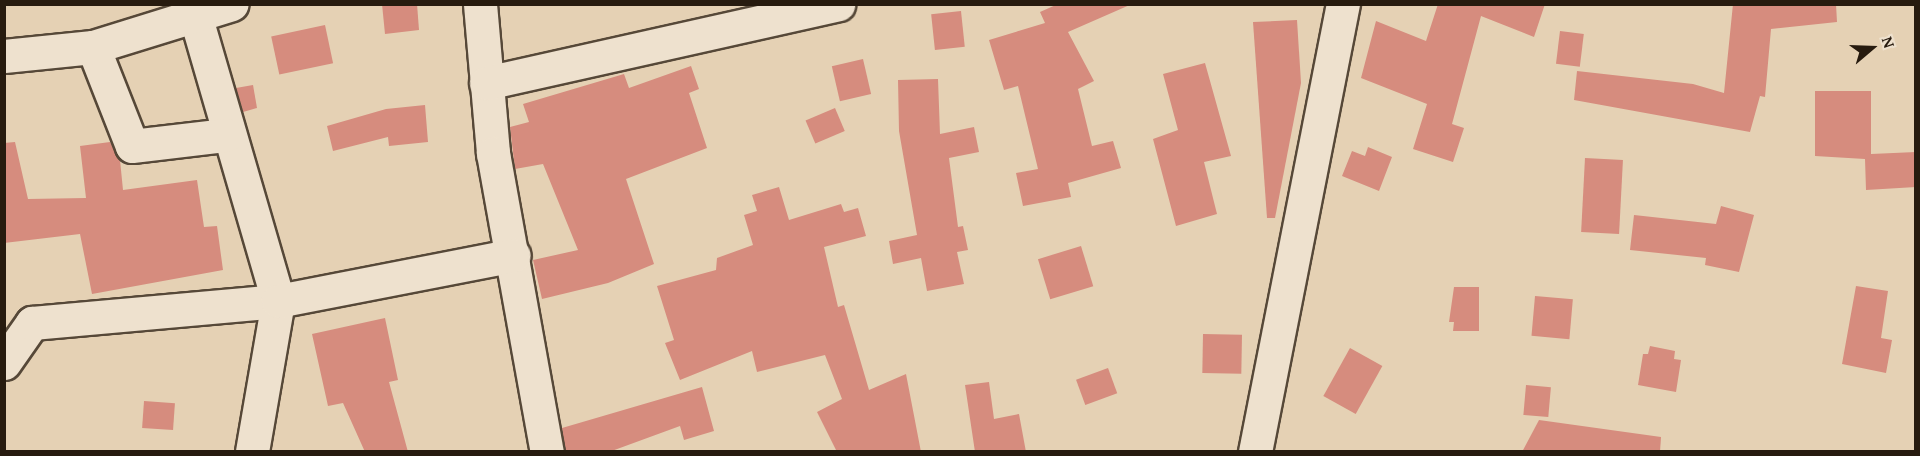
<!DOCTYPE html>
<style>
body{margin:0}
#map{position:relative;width:1920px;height:456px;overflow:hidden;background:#e5d1b4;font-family:"Gentium Book Plus",serif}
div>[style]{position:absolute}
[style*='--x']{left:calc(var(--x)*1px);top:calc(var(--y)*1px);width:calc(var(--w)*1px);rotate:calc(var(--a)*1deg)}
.building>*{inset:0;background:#d68c7e;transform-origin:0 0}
.roads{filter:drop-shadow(2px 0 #564838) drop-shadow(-2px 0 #564838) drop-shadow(0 2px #564838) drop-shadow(0 -2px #564838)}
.minor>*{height:33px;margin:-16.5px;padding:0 16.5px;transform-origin:16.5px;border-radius:16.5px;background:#eee1ce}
span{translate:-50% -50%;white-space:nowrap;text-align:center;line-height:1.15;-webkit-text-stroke:4.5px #eee1ce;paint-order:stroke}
.frame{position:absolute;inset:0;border:6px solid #271b0f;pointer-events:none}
.north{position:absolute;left:1842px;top:18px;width:60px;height:60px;-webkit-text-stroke:4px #eee1ce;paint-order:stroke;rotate:71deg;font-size:16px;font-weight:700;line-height:24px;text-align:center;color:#271b0f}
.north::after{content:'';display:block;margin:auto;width:21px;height:27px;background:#271b0f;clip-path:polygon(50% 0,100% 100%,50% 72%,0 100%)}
</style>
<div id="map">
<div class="building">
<div style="clip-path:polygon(382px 4px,417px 4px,419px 30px,385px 34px)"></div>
<div style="clip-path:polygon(1058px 4px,1132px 4px,1068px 32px,1094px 81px,1078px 89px,1092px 146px,1113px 141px,1121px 168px,1068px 183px,1071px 197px,1023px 206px,1016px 173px,1038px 169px,1018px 86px,1004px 90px,989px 40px,1045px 23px,1040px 12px)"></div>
<div style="clip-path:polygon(1438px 4px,1545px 4px,1534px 37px,1481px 16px,1452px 124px,1464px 128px,1453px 162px,1413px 149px,1427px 104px,1361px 78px,1376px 21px,1426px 41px)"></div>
<div style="clip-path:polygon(1733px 4px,1836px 4px,1837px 22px,1771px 29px,1765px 97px,1760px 96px,1750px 132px,1574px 100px,1577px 71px,1693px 84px,1724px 93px)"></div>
<div style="left:961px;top:11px;width:36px;height:30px;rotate:84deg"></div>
<div style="clip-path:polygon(1297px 20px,1301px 83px,1275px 218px,1267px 218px,1253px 22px)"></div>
<div style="left:325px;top:25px;width:39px;height:55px;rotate:78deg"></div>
<div style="left:1560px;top:31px;width:24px;height:33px;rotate:7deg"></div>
<div style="left:863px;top:59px;width:36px;height:32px;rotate:77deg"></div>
<div style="clip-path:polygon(1205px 63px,1231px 156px,1204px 162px,1217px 214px,1176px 226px,1153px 139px,1178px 130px,1163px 74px)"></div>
<div style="clip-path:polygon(691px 66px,699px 89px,689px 93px,707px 148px,626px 179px,654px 264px,608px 283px,542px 299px,533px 260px,578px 250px,543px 164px,515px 169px,510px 127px,529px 122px,523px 104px,624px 74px,629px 88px)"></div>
<div style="clip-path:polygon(938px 79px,940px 134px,974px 127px,979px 152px,949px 158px,958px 227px,963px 226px,968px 250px,957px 252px,964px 284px,927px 291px,921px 258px,893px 264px,889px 241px,917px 235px,899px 131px,898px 80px)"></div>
<div style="clip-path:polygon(253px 85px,257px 108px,243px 112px,236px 88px)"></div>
<div style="clip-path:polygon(1815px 91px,1871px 91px,1871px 154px,1916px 152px,1916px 187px,1866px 190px,1865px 159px,1815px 156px)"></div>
<div style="clip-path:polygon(425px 105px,428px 142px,389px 146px,388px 137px,333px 151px,327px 126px,386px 109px)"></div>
<div style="left:835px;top:108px;width:25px;height:32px;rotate:67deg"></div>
<div style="clip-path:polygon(15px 142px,28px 199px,86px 198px,80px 146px,110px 142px,120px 160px,123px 190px,197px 180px,204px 227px,217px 226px,223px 270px,92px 294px,80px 234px,4px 243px,4px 143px)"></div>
<div style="clip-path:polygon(1368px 147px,1392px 157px,1379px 191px,1342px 176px,1352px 151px,1365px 156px)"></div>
<div style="left:1585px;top:158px;width:38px;height:74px;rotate:3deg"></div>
<div style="clip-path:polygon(779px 187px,789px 220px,841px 204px,844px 212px,858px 208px,866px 236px,824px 247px,838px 307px,844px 305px,869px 390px,906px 374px,921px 452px,837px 452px,817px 412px,842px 399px,825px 355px,757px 372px,752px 351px,680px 380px,665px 343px,674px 340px,657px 286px,716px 270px,717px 258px,753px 245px,744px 215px,757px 211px,752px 195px)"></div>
<div style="clip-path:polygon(1721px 206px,1754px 215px,1739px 272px,1705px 265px,1706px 258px,1630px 250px,1634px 215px,1716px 224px)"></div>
<div style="left:1081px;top:246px;width:42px;height:45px;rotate:73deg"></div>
<div style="clip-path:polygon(1856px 286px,1888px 291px,1881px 338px,1892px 340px,1886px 373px,1842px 364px)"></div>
<div style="clip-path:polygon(1454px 287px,1479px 287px,1479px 331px,1453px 331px,1454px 322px,1449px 322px)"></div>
<div style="left:1535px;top:296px;width:38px;height:40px;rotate:5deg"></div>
<div style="clip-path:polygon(385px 318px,398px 380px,389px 382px,408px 452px,365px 452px,343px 403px,328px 406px,312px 334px)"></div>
<div style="left:1203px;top:334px;width:39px;height:39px;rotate:1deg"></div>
<div style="clip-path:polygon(1650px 346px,1675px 351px,1674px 359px,1681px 360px,1676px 392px,1638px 385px,1643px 354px,1648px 354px)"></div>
<div style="left:1350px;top:348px;width:37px;height:55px;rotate:29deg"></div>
<div style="left:1108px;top:368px;width:27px;height:34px;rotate:70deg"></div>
<div style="clip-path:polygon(989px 382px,994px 419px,1019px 414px,1026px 452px,975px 452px,965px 385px)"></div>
<div style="left:1526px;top:385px;width:25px;height:30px;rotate:5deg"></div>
<div style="clip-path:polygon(702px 387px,714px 431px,684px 440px,680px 426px,609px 452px,565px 452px,562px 428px)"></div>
<div style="left:144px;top:401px;width:31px;height:27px;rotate:4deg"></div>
<div style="clip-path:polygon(1539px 420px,1661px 437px,1660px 452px,1522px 452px)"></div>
</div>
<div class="roads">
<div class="minor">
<div style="--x:480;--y:4;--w:150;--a:85"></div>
<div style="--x:493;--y:153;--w:304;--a:79.8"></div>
<div style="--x:196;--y:18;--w:295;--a:73.8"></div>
<div style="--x:278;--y:301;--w:153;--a:99.8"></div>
<div style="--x:93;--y:47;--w:106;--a:68.5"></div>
<div style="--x:132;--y:146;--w:95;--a:-6.7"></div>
<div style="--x:4;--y:56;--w:89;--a:-5.8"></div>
<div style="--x:93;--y:47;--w:145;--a:-17.2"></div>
<div style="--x:486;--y:83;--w:361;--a:-12.6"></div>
<div style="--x:4;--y:363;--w:49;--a:-55"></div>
<div style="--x:32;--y:323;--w:247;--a:-5.1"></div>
<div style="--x:278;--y:301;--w:240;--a:-11"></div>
<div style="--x:1255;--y:452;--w:457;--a:-78.9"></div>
</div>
</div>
<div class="frame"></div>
<div class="north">N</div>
</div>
